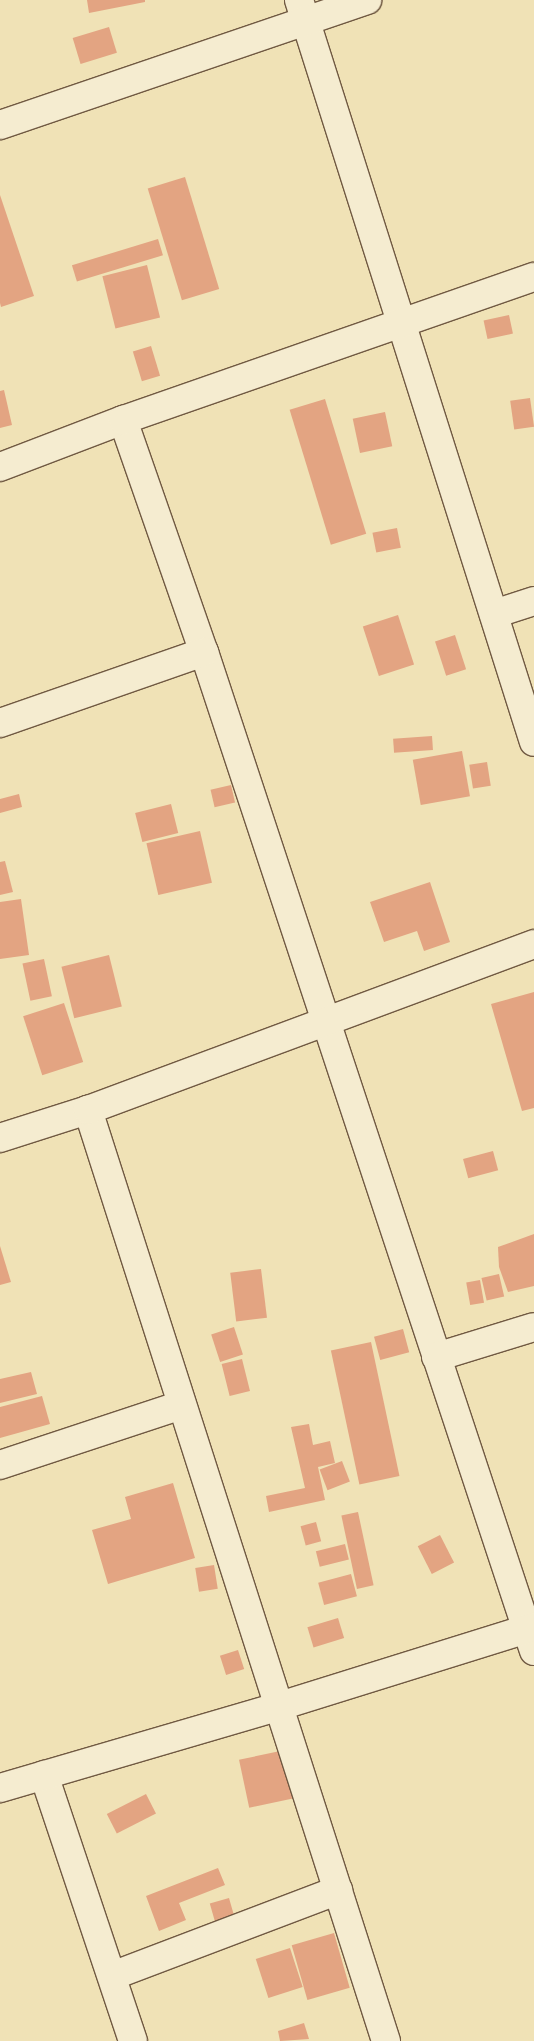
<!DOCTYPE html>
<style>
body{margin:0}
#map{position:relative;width:534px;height:2041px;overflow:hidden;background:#f0e2b6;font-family:"Libre Bodoni",serif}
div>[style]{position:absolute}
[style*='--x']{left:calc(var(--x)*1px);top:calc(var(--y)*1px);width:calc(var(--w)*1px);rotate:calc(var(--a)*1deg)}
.building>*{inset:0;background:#e3a482;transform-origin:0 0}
.roads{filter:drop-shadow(1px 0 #705942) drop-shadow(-1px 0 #705942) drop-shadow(0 1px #705942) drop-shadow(0 -1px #705942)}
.minor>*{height:28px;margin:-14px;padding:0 14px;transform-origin:14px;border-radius:14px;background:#f5ecd0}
span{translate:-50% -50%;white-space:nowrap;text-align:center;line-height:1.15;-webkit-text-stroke:4.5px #f5ecd0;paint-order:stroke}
</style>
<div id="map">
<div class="building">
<div style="clip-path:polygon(87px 0,145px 0,145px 2px,89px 13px)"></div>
<div style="left:109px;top:27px;width:27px;height:38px;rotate:73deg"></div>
<div style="left:185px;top:177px;width:117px;height:39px;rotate:73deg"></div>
<div style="clip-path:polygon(0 195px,34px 296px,1px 307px,0 303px)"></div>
<div style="left:158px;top:239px;width:17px;height:90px;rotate:73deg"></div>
<div style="left:147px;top:265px;width:54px;height:46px;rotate:76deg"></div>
<div style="left:509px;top:315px;width:19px;height:26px;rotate:78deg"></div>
<div style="left:151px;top:346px;width:31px;height:19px;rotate:73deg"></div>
<div style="clip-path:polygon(4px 390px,12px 425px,0 428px,0 391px)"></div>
<div style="left:530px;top:398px;width:29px;height:20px;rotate:82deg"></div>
<div style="left:325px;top:399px;width:141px;height:37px;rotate:73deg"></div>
<div style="left:385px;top:412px;width:35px;height:33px;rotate:78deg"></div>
<div style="left:397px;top:528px;width:20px;height:25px;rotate:79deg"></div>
<div style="left:398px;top:615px;width:52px;height:37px;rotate:72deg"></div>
<div style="left:455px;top:635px;width:36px;height:21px;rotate:72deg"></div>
<div style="left:432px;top:736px;width:14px;height:39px;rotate:86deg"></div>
<div style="left:462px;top:751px;width:46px;height:50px;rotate:80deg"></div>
<div style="left:487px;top:762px;width:24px;height:18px;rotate:81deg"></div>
<div style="left:231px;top:785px;width:18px;height:21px;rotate:77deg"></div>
<div style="clip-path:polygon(19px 794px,22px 807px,0 813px,0 799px)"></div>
<div style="left:171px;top:804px;width:30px;height:37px;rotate:76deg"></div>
<div style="left:200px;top:831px;width:53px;height:55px;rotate:77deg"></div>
<div style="clip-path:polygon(5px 861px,13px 892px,0 895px,0 862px)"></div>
<div style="clip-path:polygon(430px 882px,450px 942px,424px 951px,417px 931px,384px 942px,370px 902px)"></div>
<div style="clip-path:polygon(21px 899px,29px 955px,0 959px,0 902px)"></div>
<div style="left:109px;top:955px;width:53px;height:49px;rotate:76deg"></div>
<div style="left:44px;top:959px;width:38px;height:22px;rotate:78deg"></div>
<div style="clip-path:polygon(534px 992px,534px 1108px,522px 1111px,491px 1004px)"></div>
<div style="left:64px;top:1003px;width:62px;height:43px;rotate:72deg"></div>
<div style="left:493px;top:1151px;width:20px;height:31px;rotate:75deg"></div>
<div style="clip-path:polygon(534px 1234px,534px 1286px,508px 1292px,499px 1267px,498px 1247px)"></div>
<div style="clip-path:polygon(0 1246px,11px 1282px,0 1285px)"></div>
<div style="left:261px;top:1269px;width:49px;height:31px;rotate:83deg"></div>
<div style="left:499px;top:1274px;width:23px;height:18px;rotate:77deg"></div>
<div style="left:480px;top:1280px;width:23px;height:14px;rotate:80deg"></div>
<div style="left:234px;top:1327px;width:29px;height:24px;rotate:72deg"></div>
<div style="left:403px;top:1329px;width:24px;height:30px;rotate:75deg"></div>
<div style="left:371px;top:1342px;width:137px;height:41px;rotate:78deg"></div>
<div style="left:242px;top:1359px;width:33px;height:21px;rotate:76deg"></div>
<div style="clip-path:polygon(31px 1372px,37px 1394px,0 1403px,0 1379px)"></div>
<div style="clip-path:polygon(42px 1396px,50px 1424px,0 1438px,0 1407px)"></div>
<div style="clip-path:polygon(309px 1424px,313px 1445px,330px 1441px,335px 1463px,318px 1467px,325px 1500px,269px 1512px,266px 1496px,305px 1488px,291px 1427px)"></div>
<div style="left:342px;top:1461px;width:22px;height:24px;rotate:69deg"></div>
<div style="clip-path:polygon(173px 1483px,195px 1558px,108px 1584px,92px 1530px,131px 1519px,125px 1497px)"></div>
<div style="left:358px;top:1512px;width:75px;height:17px;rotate:78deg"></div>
<div style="left:316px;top:1522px;width:20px;height:16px;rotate:75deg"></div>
<div style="left:440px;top:1535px;width:31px;height:25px;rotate:63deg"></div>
<div style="left:345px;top:1544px;width:16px;height:30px;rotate:76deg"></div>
<div style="left:214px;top:1565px;width:24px;height:19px;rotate:81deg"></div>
<div style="left:351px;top:1574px;width:23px;height:34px;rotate:75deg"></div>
<div style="left:338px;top:1618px;width:21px;height:32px;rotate:73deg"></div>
<div style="left:238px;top:1650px;width:20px;height:19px;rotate:72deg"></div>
<div style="left:285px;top:1750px;width:49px;height:47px;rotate:78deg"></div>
<div style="left:146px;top:1794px;width:22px;height:44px;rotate:63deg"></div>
<div style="clip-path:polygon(218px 1868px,225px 1885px,179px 1903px,186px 1920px,159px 1931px,146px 1896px)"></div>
<div style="left:229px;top:1898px;width:19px;height:20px;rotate:74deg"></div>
<div style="left:334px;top:1933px;width:57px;height:44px;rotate:74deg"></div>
<div style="left:290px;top:1948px;width:41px;height:36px;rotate:72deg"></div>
<div style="clip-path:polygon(304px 2023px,309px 2039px,280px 2041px,278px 2031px)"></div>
</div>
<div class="roads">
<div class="minor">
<div style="--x:299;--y:0;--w:778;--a:72.43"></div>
<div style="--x:0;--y:125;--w:388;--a:-18.8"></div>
<div style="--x:123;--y:420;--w:246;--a:70.8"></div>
<div style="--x:204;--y:652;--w:1052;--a:71.72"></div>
<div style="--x:0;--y:467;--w:132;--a:-20.9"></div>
<div style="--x:123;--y:420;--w:435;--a:-19.2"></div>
<div style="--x:494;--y:614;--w:42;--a:-18"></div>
<div style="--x:0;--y:723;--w:216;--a:-19.2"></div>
<div style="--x:0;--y:1138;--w:92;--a:-17.7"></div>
<div style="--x:436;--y:1357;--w:102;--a:-17"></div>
<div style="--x:0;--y:1465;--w:191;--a:-18.3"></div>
<div style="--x:44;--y:1775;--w:280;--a:71.5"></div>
<div style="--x:0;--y:1788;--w:292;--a:-16.3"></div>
<div style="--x:280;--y:1706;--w:266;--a:-17.3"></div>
<div style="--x:112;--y:1976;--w:242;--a:-20.8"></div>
<div style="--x:386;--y:2041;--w:978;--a:-107.75"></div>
<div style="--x:88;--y:1110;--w:476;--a:-20.4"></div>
</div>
</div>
</div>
